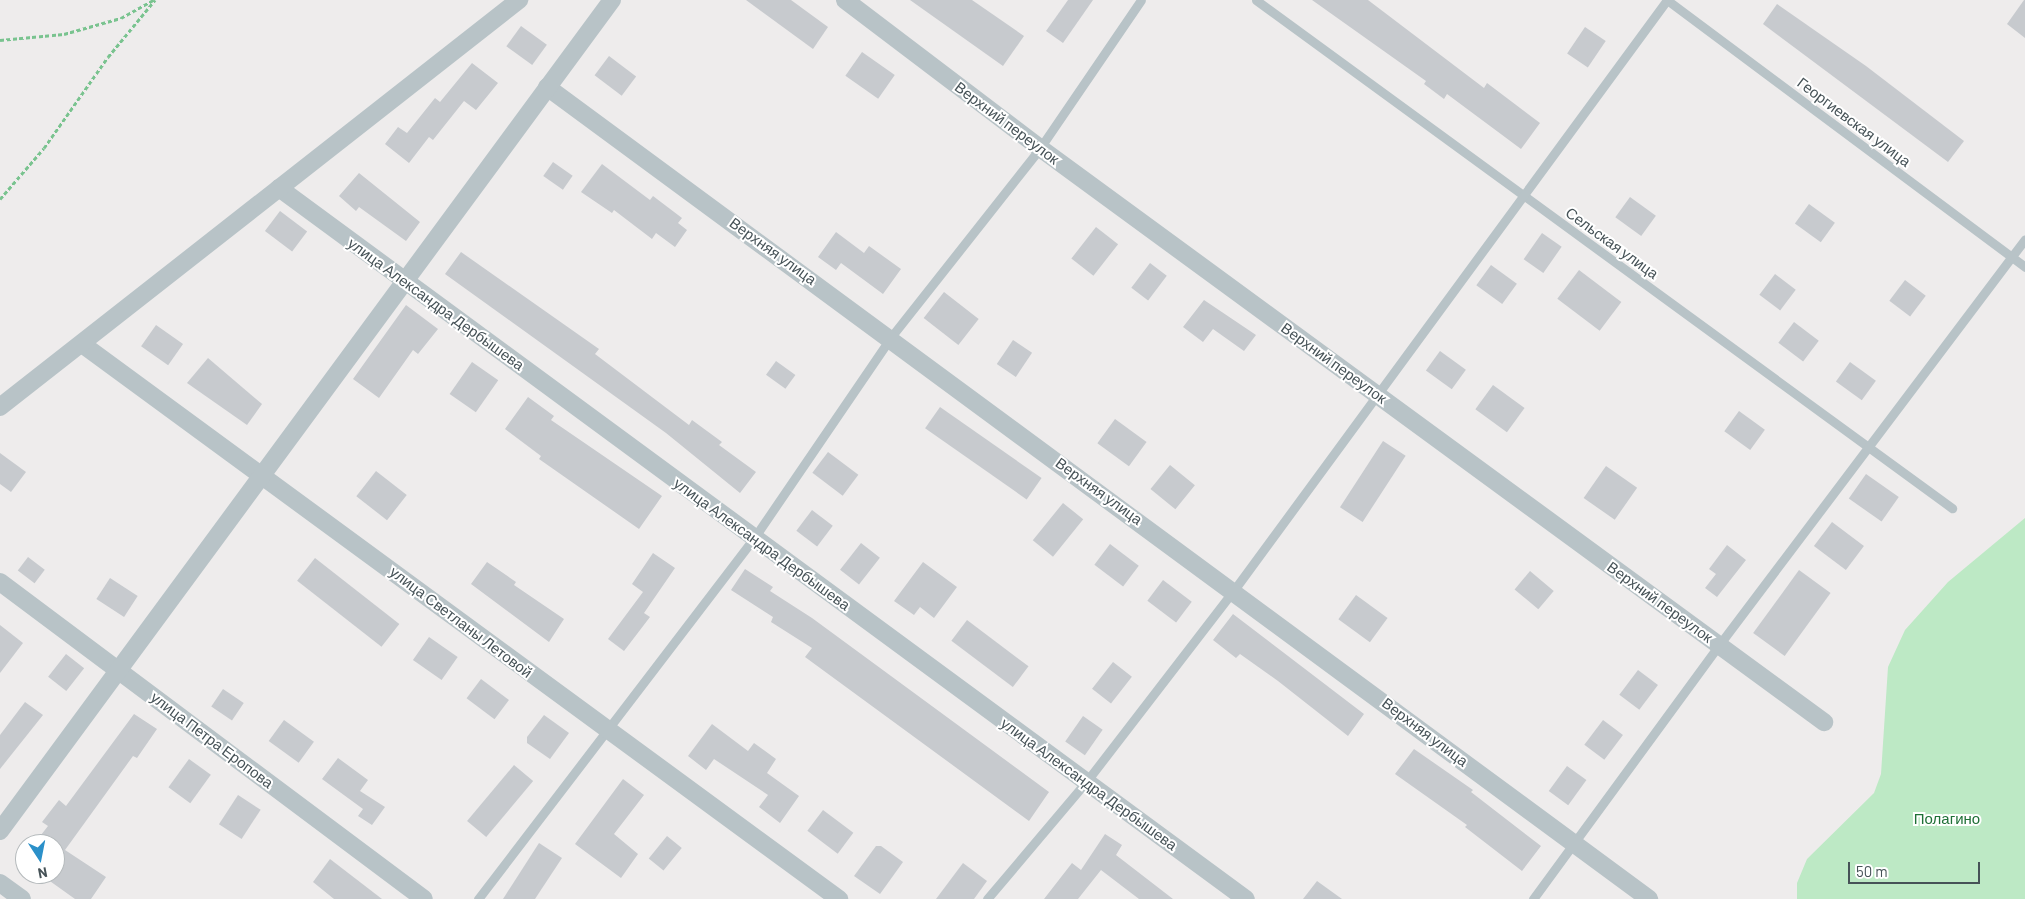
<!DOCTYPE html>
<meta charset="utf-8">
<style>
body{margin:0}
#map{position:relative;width:2025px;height:899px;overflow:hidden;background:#eeecec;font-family:Barlow,sans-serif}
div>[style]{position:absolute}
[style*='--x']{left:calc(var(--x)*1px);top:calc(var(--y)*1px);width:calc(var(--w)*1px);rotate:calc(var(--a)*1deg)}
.green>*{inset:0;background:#bde9c5}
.building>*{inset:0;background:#c7cace;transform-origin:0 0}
.path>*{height:3px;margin-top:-1.5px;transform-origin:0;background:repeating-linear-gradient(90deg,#79c38f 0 4px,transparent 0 6.5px)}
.lane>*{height:9px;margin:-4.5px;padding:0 4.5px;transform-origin:4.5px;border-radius:4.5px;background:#b8c3c7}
.street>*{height:18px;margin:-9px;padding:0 9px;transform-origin:9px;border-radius:9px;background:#b8c3c7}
span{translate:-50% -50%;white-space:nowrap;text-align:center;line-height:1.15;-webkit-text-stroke:4px #fff;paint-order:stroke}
.street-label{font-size:15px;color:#465257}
.park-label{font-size:15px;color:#1f7037}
.north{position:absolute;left:15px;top:834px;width:50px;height:50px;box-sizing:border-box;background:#fff;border:1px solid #b5babc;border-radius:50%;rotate:169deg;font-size:14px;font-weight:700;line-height:20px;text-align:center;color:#465257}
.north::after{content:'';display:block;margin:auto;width:18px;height:22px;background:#2b90c9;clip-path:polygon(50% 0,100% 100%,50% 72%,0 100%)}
.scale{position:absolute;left:1848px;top:862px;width:132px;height:22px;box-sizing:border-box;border:2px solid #465257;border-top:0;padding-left:6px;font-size:15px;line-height:18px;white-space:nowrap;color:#465257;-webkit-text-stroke:4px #fff;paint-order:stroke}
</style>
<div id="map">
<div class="green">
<div style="clip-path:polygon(2025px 518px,2025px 899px,1797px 899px,1797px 883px,1807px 859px,1874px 793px,1881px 774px,1888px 667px,1905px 630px,1948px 582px)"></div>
</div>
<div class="building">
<div style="clip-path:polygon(746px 0,791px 0,828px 27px,813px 49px)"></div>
<div style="clip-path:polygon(910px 0,972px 0,1024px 36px,1003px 66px)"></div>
<div style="clip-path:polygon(1068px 0,1093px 0,1063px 43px,1046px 31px)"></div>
<div style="clip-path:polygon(1312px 0,1368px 0,1484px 88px,1487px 83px,1540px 123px,1521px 149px,1447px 94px,1444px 99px,1424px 84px,1426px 81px)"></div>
<div style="clip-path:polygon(2024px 0,2025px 0,2025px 38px,2007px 24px)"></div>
<div style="clip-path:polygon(1777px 4px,1866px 66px,1964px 141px,1948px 162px,1763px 24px)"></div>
<div style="left:521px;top:26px;width:32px;height:25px;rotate:36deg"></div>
<div style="left:1585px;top:27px;width:25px;height:32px;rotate:34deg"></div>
<div style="left:862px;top:52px;width:40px;height:29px;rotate:35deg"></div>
<div style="left:609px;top:56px;width:34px;height:24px;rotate:37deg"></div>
<div style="clip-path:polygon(472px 63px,498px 83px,476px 110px,464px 101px,433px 140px,429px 137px,409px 163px,385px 144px,398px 127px,407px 133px,435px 98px,440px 102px)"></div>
<div style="left:553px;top:162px;width:24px;height:17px;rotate:35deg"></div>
<div style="clip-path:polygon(602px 164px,650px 200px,653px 196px,682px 218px,678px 223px,687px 230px,675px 247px,656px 233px,652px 239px,614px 210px,612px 213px,581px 192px)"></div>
<div style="clip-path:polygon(359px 173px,420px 222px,406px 241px,359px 207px,356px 211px,339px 196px)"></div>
<div style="left:1630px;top:197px;width:32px;height:25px;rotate:36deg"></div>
<div style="left:1809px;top:204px;width:32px;height:24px;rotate:36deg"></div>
<div style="left:280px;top:211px;width:34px;height:25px;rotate:37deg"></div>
<div style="left:1096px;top:227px;width:28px;height:40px;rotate:38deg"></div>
<div style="clip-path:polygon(836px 232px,864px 253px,869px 246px,901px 269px,883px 294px,841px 263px,836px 270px,818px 257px)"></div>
<div style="left:1542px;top:233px;width:24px;height:32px;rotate:35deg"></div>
<div style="clip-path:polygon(461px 252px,599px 349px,595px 354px,689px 425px,692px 420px,722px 442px,719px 445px,756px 472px,740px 493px,666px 433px,445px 274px)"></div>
<div style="left:1150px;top:263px;width:21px;height:31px;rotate:37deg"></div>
<div style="left:1491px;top:265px;width:32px;height:25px;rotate:36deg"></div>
<div style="left:1579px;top:270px;width:53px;height:36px;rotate:37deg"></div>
<div style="left:1775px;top:274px;width:26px;height:26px;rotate:37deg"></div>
<div style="left:1905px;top:280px;width:26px;height:26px;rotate:37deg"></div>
<div style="left:944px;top:292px;width:44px;height:33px;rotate:38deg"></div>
<div style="clip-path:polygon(1204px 300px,1256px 335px,1244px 351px,1213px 329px,1203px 342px,1183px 327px)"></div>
<div style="clip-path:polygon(406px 305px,438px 329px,418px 354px,413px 350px,379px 398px,353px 379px)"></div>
<div style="left:1794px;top:322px;width:31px;height:26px;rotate:37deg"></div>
<div style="left:156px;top:325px;width:33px;height:26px;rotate:35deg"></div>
<div style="left:1013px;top:340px;width:23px;height:29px;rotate:34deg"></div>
<div style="left:1440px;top:351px;width:32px;height:24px;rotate:36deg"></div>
<div style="clip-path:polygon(208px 358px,262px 404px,247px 425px,187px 383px)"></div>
<div style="left:776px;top:361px;width:24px;height:17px;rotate:36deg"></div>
<div style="left:472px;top:362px;width:32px;height:39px;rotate:35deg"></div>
<div style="left:1850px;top:362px;width:32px;height:24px;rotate:36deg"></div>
<div style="left:1493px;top:385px;width:39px;height:30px;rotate:36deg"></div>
<div style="clip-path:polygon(528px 397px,554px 416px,551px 420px,662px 496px,639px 529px,539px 459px,541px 456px,505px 429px)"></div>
<div style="left:940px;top:407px;width:124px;height:26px;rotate:35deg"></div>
<div style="left:1739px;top:411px;width:32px;height:25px;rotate:36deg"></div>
<div style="left:1115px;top:419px;width:39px;height:30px;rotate:36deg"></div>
<div style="left:1383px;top:441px;width:27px;height:79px;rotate:33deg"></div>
<div style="left:828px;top:452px;width:38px;height:26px;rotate:37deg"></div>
<div style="clip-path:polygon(0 453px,26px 472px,11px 492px,0 484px)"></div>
<div style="left:1170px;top:465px;width:32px;height:31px;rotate:39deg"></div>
<div style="left:1606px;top:466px;width:38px;height:39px;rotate:35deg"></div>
<div style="left:376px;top:471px;width:39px;height:32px;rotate:38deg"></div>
<div style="left:1866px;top:474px;width:40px;height:30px;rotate:35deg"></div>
<div style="left:1063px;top:503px;width:26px;height:48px;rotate:39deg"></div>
<div style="left:812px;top:510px;width:26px;height:26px;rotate:37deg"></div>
<div style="left:1832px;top:522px;width:40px;height:30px;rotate:37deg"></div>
<div style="left:861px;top:543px;width:24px;height:34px;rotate:38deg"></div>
<div style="left:1110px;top:544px;width:36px;height:26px;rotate:37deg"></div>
<div style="clip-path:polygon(1727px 545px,1746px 560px,1717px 597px,1705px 588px,1716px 574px,1709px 569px)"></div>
<div style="clip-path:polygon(653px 553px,675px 568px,644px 613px,650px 617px,624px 651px,608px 639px,643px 592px,632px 584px)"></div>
<div style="left:28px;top:557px;width:21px;height:17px;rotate:37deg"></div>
<div style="left:315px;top:558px;width:107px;height:29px;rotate:38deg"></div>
<div style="clip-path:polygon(487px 562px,516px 582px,514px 585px,564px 619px,549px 642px,471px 584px)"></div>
<div style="clip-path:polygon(923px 562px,957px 587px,934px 618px,920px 607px,914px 615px,894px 601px)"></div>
<div style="clip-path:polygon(745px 569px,773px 587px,770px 591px,812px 618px,1049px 792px,1029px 821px,805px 657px,812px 648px,771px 622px,773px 617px,731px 590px)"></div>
<div style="left:1799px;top:570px;width:39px;height:78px;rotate:36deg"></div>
<div style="left:1530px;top:571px;width:31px;height:24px;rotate:40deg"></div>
<div style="left:110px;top:578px;width:33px;height:25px;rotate:33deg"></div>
<div style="left:1163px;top:580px;width:36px;height:26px;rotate:37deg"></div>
<div style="left:1356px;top:595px;width:39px;height:30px;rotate:36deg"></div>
<div style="clip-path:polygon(1233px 614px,1364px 714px,1348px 736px,1278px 681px,1240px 654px,1236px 658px,1213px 640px)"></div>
<div style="left:967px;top:620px;width:77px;height:26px;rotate:37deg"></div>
<div style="clip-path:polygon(0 625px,23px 643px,0 673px)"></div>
<div style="left:429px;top:637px;width:35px;height:28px;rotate:35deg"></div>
<div style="left:66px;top:654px;width:23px;height:29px;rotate:38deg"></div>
<div style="left:1113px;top:662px;width:24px;height:34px;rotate:38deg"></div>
<div style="left:1638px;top:670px;width:25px;height:31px;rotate:37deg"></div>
<div style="left:481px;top:679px;width:35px;height:24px;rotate:37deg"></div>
<div style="left:223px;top:689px;width:25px;height:21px;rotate:34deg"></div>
<div style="clip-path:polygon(25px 702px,43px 715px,0 769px,0 735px)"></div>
<div style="clip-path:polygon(134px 714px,157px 729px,137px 758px,133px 756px,65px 850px,106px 877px,91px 899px,75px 899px,40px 874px,55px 874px,55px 844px,34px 844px,48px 826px,42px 822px,59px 800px,66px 806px)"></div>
<div style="clip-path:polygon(544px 715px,569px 733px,550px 759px,527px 743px,527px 737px)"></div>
<div style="left:1083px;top:716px;width:24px;height:31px;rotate:35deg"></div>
<div style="left:284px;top:720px;width:37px;height:26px;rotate:36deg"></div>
<div style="left:1603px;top:720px;width:25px;height:31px;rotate:37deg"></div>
<div style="clip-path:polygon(712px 724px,748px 751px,754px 743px,776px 759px,767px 773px,799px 796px,780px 823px,759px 807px,768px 795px,714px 759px,706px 770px,688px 756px)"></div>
<div style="clip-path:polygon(1414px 749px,1473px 790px,1471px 792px,1541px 846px,1522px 871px,1465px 827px,1467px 825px,1395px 774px)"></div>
<div style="clip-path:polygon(338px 758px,368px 780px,360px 791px,385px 807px,372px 825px,358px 816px,363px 809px,322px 779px)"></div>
<div style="left:189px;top:759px;width:27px;height:35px;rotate:36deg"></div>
<div style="left:514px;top:765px;width:25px;height:73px;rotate:40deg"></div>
<div style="left:1567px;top:766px;width:24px;height:31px;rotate:36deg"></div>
<div style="clip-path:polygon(623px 779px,644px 795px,614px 834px,638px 854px,621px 878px,575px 844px)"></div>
<div style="left:238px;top:795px;width:27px;height:35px;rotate:33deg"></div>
<div style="left:823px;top:810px;width:38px;height:26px;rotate:37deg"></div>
<div style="clip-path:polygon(1105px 834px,1122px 845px,1116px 855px,1173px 899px,1139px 899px,1101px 870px,1078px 899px,1044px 899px,1072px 863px,1081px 870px)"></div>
<div style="left:667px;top:836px;width:19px;height:29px;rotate:39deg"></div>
<div style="clip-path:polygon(539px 843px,562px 858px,535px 899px,503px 899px)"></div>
<div style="clip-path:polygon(876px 846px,881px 846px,903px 862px,880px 894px,854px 876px)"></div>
<div style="clip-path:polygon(330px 859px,382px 899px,334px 899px,313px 882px)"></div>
<div style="clip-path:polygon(963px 863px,987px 881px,974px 899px,936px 899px)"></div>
<div style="clip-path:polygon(1317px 881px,1342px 899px,1303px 899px)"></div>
</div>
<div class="path">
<div style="--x:0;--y:40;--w:64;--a:-5.4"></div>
<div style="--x:64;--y:34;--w:59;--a:-15.7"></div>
<div style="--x:121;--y:18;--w:37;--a:-29"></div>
<div style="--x:0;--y:199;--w:67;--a:-49.2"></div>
<div style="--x:44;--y:148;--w:111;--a:-54.9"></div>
<div style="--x:108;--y:57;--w:74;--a:-50.5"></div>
</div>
<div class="lane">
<div style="--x:1256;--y:0;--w:862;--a:36.13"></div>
<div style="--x:1667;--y:0;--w:447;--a:36.7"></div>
<div style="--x:478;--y:899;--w:454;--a:-52.6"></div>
<div style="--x:754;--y:538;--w:243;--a:-55.7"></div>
<div style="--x:891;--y:337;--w:241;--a:-51.7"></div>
<div style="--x:1040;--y:148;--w:179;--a:-55.7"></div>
<div style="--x:987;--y:899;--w:153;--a:-49.8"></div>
<div style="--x:1086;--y:782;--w:242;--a:-52.4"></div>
<div style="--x:1234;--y:590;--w:732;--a:-53.73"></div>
<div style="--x:1533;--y:899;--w:315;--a:-53.8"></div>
<div style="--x:1719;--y:645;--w:508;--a:-52.99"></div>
</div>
<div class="street">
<div style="--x:845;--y:0;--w:245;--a:37.2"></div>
<div style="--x:1040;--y:148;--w:972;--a:36.21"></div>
<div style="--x:547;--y:87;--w:1369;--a:36.38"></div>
<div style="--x:279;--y:188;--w:1200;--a:36.33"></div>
<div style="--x:82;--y:344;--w:939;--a:36.25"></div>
<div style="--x:0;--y:407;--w:660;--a:-38.1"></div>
<div style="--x:0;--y:582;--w:529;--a:36.78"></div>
<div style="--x:0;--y:831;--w:1032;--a:-53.63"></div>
<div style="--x:0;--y:883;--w:27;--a:36"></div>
</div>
<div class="street-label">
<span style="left:1854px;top:122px;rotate:37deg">Георгиевская улица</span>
<span style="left:1007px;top:123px;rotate:37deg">Верхний переулок</span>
<span style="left:1612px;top:243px;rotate:36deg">Сельская улица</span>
<span style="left:773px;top:251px;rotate:36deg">Верхняя улица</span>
<span style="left:436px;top:304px;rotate:36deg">улица Александра Дербышева</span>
<span style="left:1334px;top:363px;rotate:36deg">Верхний переулок</span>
<span style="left:1099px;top:491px;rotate:36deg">Верхняя улица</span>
<span style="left:762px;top:544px;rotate:36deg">улица Александра Дербышева</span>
<span style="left:1660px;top:602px;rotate:36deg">Верхний переулок</span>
<span style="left:461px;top:622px;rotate:37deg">улица Светланы Летовой</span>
<span style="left:1425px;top:732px;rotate:37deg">Верхняя улица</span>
<span style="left:212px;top:740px;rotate:37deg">улица Петра Еропова</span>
<span style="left:1089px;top:784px;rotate:36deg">улица Александра Дербышева</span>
</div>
<div class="park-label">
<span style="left:1947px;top:819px">Полагино</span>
</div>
<div class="north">N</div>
<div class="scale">50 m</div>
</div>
